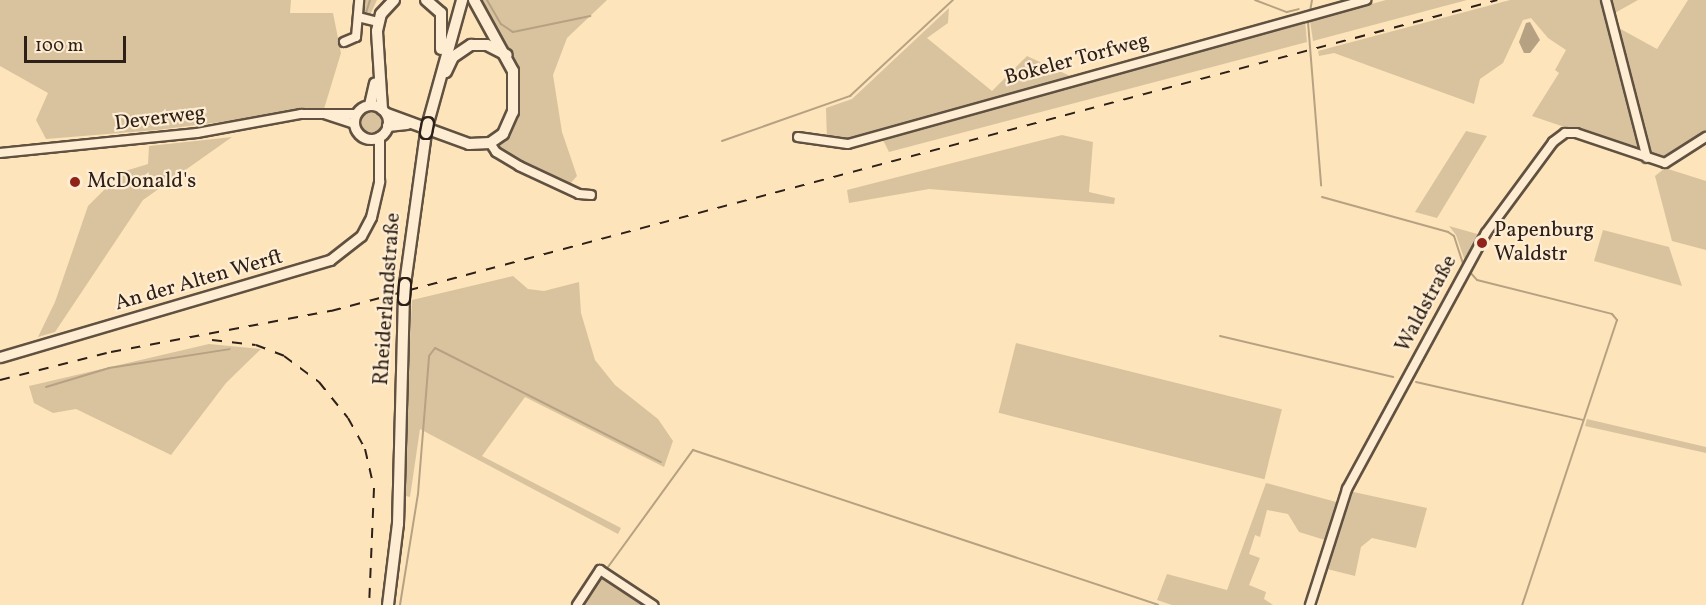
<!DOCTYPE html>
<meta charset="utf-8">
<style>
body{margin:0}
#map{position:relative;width:1706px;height:605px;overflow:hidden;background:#fde4ba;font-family:Vollkorn,serif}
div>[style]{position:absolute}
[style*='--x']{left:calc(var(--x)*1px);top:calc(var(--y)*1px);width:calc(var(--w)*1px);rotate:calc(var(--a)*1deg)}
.green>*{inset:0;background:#d9c39f;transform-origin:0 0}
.round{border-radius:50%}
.water>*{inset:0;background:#b6a183}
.stream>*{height:2px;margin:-1px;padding:0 1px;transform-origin:1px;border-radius:1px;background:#b6a183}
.roads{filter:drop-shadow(2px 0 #605141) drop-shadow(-2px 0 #605141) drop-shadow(0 2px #605141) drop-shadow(0 -2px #605141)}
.minor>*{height:8px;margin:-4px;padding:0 4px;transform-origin:4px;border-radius:4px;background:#feedd2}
.tertiary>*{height:9px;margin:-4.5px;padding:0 4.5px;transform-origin:4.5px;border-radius:4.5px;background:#feedd2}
.tertiary>.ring{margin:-4.5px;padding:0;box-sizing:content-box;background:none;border:9px solid #feedd2;border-radius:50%}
.secondary>*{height:10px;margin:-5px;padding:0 5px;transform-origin:5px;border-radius:5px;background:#feedd2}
.rail>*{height:2px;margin-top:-1px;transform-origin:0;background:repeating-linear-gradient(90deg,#2c2019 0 10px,transparent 0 20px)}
.bridges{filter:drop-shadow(2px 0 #2c2019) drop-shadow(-2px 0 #2c2019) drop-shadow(0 2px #2c2019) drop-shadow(0 -2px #2c2019)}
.secondary-bridge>*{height:10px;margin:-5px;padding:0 5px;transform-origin:5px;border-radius:5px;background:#feedd2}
.dots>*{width:16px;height:16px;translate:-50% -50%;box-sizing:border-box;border:3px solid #feedd2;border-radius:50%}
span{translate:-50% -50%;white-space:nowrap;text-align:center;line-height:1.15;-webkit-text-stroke:4.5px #feedd2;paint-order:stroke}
.street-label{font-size:21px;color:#2c2019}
.poi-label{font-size:21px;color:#2c2019}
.left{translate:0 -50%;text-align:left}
.scale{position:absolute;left:24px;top:36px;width:102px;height:27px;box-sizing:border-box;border:3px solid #2c2019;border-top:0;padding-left:8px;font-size:18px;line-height:21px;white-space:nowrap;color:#2c2019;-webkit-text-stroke:4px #feedd2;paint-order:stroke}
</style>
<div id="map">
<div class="green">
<div style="clip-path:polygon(0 0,291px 0,290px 13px,333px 13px,341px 53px,324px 109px,157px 130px,46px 139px,36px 120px,48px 93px,0 66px)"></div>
<div style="clip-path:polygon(361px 0,377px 0,369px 17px,361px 13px)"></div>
<div style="clip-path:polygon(478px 0,607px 0,567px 38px,553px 75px,562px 132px,577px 176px,569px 185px,498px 149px,496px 144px,507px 136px,516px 118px,518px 73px,514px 61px,484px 16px)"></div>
<div style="clip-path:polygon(1386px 0,1467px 0,1313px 41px,1310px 21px)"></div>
<div style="clip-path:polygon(1510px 0,1600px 0,1641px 147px,1638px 152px,1532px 116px,1559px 73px,1555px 70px,1566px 50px,1548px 38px,1531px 18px,1523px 20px,1503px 63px,1480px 79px,1474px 104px,1334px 53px,1319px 56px,1318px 51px)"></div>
<div style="clip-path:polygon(1609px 0,1638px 0,1613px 14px)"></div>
<div style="clip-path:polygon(1688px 0,1706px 0,1706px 133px,1664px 161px,1649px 155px,1617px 27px,1657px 49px)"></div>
<div style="clip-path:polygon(949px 8px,948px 23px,927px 38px,992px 91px,1027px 56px,1070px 76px,847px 140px,827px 141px,826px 108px,852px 99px)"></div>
<div style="clip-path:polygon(1305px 21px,1307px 42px,889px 152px,882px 138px)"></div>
<div class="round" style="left:359px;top:110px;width:26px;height:26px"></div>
<div style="clip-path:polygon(1466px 131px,1487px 136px,1437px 218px,1415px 212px)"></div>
<div style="clip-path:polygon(1062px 135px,1093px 142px,1089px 192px,1115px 198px,1114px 204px,929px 189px,849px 203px,847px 190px)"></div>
<div style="clip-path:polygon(232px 137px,143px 200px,55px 332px,38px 337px,55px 302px,88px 206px,122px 172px,148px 164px,149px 146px)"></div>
<div style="clip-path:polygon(1665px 168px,1706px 181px,1706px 250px,1672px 241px,1655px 176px)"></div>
<div style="clip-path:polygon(1449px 226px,1481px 235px,1466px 264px,1456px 235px)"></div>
<div style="clip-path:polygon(1603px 230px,1669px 247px,1682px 286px,1594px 261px)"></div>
<div style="clip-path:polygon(513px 276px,528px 289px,544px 291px,579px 282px,581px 313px,595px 360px,615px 385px,658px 419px,673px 441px,664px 467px,525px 397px,482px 456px,621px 528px,618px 534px,420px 429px,410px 497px,402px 495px,412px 300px)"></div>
<div style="left:1016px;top:343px;width:274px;height:72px;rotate:14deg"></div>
<div style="clip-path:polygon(209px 344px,261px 349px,226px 383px,171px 455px,76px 409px,53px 413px,34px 403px,29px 386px)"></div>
<div style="clip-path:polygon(1587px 419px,1706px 447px,1706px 453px,1585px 426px)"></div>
<div style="clip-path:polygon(1266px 483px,1340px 503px,1325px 540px,1299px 532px,1288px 514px,1267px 510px,1260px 537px,1255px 535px,1249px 554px,1260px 558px,1249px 585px,1266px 592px,1264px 599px,1273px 605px,1172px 605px,1157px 600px,1167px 574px,1227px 590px)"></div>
<div style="clip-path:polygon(1349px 491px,1427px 508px,1416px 548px,1372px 538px,1361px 547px,1355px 576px,1323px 568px)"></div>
<div style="clip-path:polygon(601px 573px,649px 605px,580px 605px)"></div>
</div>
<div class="water">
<div style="clip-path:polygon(1530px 22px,1540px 40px,1530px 53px,1524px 53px,1519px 42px,1526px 23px)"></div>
</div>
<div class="stream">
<div style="--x:487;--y:0;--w:28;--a:60"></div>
<div style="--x:501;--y:24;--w:14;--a:34"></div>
<div style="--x:513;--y:32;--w:79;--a:-11.7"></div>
<div style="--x:1255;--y:0;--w:34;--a:21"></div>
<div style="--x:1287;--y:12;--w:12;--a:-14"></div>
<div style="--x:1312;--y:0;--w:22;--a:100"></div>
<div style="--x:1308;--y:22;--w:164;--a:85.4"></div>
<div style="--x:366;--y:13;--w:14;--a:-73"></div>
<div style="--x:722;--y:141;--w:136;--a:-19.4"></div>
<div style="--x:850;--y:96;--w:141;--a:-43"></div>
<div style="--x:1322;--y:197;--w:131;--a:15.5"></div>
<div style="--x:1448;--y:232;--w:7;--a:34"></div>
<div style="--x:1454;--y:236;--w:32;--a:72"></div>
<div style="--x:1468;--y:270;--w:13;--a:48"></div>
<div style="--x:1477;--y:280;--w:139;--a:14.1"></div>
<div style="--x:1612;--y:314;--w:8;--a:50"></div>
<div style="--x:1617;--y:320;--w:300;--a:108.4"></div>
<div style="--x:1220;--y:336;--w:178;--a:13.3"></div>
<div style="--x:1416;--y:382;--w:171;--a:12.8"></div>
<div style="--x:46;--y:387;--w:66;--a:-16.8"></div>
<div style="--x:109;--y:368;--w:122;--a:-8.9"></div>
<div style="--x:608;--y:567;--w:145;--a:-54"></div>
<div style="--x:693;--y:450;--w:490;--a:18.4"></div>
<div style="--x:400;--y:605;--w:112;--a:-80.8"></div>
<div style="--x:418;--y:494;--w:138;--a:-85.4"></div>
<div style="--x:429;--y:356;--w:10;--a:-53"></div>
<div style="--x:435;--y:348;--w:253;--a:26.8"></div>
<div style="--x:581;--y:605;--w:34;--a:-54"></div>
</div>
<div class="roads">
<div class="minor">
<div style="--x:1606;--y:0;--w:163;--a:75.5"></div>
<div style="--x:358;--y:17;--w:21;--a:14"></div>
<div style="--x:344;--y:42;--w:13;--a:-23"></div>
<div style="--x:356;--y:37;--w:37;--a:-85"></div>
<div style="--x:324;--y:114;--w:32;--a:18"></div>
<div style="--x:798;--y:137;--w:50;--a:8"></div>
<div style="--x:848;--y:144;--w:538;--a:-15.54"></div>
<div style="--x:490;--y:143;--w:11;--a:56"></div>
<div style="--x:496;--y:152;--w:27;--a:31"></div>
<div style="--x:519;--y:166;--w:66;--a:25"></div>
<div style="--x:579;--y:194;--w:12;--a:5"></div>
<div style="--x:0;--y:153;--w:198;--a:-5.8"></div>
<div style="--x:197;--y:133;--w:106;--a:-10.4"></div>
<div style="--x:301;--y:114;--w:55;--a:0"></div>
<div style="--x:577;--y:605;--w:42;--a:-56.7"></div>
<div style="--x:600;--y:570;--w:64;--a:33.4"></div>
<div style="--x:1310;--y:605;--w:122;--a:-72.3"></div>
<div style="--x:1347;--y:489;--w:291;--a:-61.5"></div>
<div style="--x:1486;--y:233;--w:113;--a:-53.6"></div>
<div style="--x:1553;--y:142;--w:15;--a:-37"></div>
<div style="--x:1565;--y:133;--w:11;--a:0"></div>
<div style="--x:1576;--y:133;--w:94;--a:18.6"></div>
<div style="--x:1665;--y:163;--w:49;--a:-32.4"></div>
</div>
<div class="tertiary">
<div class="ring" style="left:354px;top:105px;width:25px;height:25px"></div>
<div style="--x:0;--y:357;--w:344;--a:-16.4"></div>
<div style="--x:330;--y:260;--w:39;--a:-38"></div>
<div style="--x:361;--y:236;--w:21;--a:-62"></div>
<div style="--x:371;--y:217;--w:37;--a:-77"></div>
<div style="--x:379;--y:181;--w:44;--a:-90"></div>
</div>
<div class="secondary">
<div style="--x:426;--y:0;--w:20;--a:41"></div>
<div style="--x:441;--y:13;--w:36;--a:90"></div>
<div style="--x:446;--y:72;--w:17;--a:-65"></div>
<div style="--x:453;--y:57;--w:22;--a:-34"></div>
<div style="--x:471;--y:45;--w:16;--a:0"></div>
<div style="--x:487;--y:45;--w:22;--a:27"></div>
<div style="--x:370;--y:105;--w:22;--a:-77"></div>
<div style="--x:382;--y:109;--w:78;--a:-93.7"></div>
<div style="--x:377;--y:31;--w:17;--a:-77"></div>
<div style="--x:381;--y:14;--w:19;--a:-47"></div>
<div style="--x:387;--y:114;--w:87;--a:20.1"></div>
<div style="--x:469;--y:144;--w:21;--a:-3"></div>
<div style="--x:490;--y:143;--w:16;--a:-35"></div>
<div style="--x:503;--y:134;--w:24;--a:-66"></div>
<div style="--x:513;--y:112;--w:41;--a:-90"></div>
<div style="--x:513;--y:71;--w:81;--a:-118.8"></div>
<div style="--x:428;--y:123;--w:128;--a:-74.5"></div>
<div style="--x:388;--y:126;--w:19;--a:-6"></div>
<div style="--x:405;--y:284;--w:152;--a:-82.1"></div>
<div style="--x:388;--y:605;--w:82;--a:-83"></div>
<div style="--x:398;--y:524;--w:225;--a:-88.5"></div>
</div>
</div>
<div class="rail">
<div style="--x:212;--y:340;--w:44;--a:6.5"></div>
<div style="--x:256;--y:345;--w:30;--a:21"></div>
<div style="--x:284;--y:356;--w:44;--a:36.6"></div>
<div style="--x:319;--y:382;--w:46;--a:51.1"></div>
<div style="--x:348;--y:418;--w:35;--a:61"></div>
<div style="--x:365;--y:449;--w:40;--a:77"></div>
<div style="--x:374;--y:488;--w:117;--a:92.4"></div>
<div style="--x:0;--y:380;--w:114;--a:-14.2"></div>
<div style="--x:111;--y:352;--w:224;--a:-10.6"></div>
<div style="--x:331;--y:311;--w:1207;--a:-14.93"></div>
</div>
<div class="bridges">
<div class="secondary-bridge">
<div style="--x:426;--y:133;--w:10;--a:-79"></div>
<div style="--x:404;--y:299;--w:15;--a:-86"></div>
</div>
</div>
<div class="dots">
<div style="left:75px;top:182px;background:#8f2418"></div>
<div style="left:1482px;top:243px;background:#8f2418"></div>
</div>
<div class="street-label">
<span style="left:1077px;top:60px;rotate:-15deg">Bokeler Torfweg</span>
<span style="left:160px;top:119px;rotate:-7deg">Deverweg</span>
<span style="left:199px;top:281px;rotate:-16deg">An der Alten Werft</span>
<span style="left:388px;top:299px;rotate:-86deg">Rheiderlandstraße</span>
<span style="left:1427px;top:304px;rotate:-62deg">Waldstraße</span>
</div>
<div class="poi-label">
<span class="left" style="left:87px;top:182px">McDonald's</span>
<span class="left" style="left:1494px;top:243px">Papenburg<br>Waldstr</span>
</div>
<div class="scale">100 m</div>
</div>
